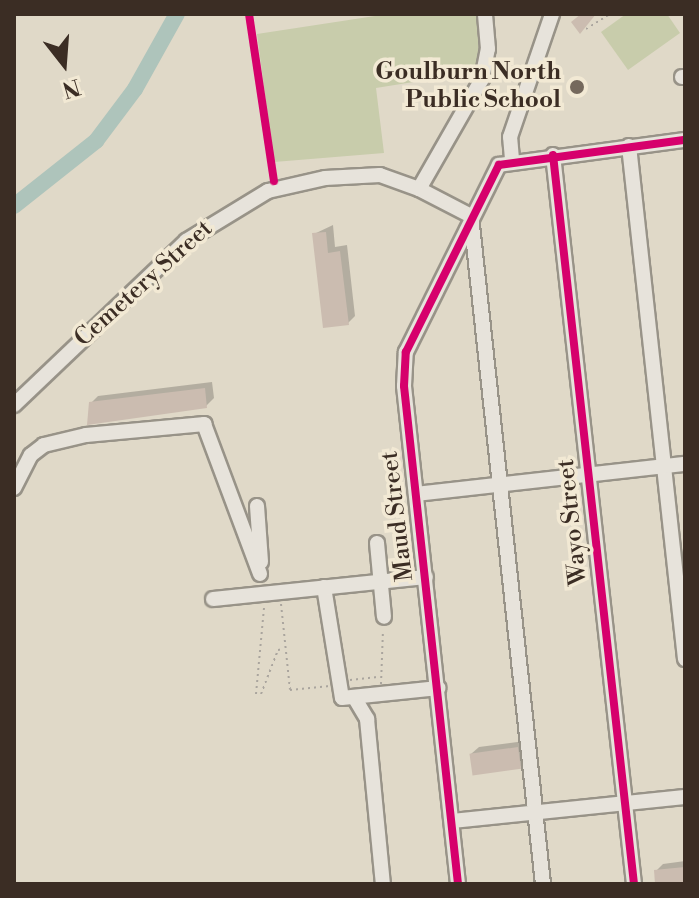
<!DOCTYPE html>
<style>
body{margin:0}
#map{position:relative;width:699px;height:898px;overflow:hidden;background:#e0d9c8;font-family:"Libre Bodoni",serif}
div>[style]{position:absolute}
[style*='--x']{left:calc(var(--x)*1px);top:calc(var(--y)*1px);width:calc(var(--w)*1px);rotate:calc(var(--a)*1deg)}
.green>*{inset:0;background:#c8ccab}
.shadow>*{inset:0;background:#0003}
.river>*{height:16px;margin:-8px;padding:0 8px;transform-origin:8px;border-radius:8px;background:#aec4bb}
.building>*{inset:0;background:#cbbcb0;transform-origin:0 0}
.path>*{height:2px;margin-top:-1px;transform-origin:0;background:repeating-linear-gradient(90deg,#aaa59e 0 2px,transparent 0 6px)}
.roads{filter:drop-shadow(2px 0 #989388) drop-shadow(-2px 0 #989388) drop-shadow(0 2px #989388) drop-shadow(0 -2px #989388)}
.minor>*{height:14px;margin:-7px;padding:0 7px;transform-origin:7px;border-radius:7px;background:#e7e3db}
.cycleway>*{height:8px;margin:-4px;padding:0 4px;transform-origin:4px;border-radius:4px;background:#d6006c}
.dots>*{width:22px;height:22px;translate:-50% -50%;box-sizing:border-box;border:4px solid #f2e9d4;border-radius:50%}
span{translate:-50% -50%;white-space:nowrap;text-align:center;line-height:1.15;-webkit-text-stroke:7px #f2e9d4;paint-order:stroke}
.poi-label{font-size:24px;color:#3b2d24;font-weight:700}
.right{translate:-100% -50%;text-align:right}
.street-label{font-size:24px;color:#3b2d24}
.frame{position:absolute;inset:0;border:16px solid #3b2d24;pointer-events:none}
.north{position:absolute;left:24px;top:24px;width:80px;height:80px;-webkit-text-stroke:6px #f2e9d4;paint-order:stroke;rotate:163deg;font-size:22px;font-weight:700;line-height:32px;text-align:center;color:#3b2d24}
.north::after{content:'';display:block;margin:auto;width:28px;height:36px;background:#3b2d24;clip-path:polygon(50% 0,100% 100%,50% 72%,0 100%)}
</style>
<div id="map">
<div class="green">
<div style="clip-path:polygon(388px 14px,480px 14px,484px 54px,476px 72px,376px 88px,384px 153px,274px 162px,257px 34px)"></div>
<div style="clip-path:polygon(626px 14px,667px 14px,680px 33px,628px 70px,601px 32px)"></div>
</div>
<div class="shadow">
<div style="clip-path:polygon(333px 225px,335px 247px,347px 245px,355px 316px,348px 323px,314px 234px)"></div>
<div style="clip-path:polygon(212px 382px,214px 398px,206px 406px,90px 404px,98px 396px)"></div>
<div style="clip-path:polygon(525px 741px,527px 760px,520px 767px,471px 754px,479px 747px)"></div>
<div style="clip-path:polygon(685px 861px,685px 884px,657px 884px,656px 871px,663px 864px)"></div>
</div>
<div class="river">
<div style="--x:14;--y:206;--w:105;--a:-38.4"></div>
<div style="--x:96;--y:141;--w:65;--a:-53.1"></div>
<div style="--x:135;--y:89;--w:86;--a:-60.8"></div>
</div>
<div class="building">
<div style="clip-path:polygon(581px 14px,596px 14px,580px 34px,571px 22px)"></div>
<div style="clip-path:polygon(326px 232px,328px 253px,340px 251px,349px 325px,323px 328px,312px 233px)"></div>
<div style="clip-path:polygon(205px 388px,207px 408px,87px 425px,89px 402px)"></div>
<div style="left:518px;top:747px;width:22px;height:49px;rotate:82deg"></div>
<div style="clip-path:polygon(685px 867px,685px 884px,655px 884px,654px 870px)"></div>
</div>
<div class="path">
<div style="--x:586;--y:29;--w:28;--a:-32"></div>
<div style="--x:281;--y:604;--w:86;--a:84"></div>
<div style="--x:290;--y:690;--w:40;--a:-5.7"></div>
<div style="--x:350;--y:680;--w:30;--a:-6"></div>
<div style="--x:381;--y:684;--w:54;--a:-87.9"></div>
<div style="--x:256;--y:694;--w:87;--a:-84.7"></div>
<div style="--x:261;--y:694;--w:47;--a:-68.9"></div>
<div style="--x:278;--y:650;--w:6;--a:-9"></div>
</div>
<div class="roads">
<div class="minor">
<div style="--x:682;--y:77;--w:3;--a:0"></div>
<div style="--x:629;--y:146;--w:516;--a:83.77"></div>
<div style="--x:553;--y:155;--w:733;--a:83.66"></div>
<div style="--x:512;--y:159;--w:22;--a:-95"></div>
<div style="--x:510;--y:137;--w:130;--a:-71.1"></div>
<div style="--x:419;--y:189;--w:127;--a:-60.2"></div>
<div style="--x:482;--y:79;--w:31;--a:-79"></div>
<div style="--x:488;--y:49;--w:35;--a:-95"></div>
<div style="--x:14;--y:405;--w:238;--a:-43.6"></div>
<div style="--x:186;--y:241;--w:96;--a:-31.4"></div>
<div style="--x:268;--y:191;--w:58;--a:-12.8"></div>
<div style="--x:325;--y:178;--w:55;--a:-3.1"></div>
<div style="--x:380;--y:175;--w:41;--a:19.7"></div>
<div style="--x:419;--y:189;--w:59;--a:27.4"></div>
<div style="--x:471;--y:216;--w:672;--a:83.85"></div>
<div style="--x:14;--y:488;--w:37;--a:-63"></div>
<div style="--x:31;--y:455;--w:16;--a:-38"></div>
<div style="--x:44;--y:445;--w:43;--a:-13.4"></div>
<div style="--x:86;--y:435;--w:119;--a:-5.3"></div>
<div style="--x:204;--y:424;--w:160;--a:69.5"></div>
<div style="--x:416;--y:494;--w:271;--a:-6.4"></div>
<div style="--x:257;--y:506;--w:56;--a:85.9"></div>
<div style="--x:377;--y:543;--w:74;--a:84.6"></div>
<div style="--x:324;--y:587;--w:112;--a:80.8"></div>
<div style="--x:342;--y:698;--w:97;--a:-5.9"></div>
<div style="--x:213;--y:599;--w:214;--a:-5.9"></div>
<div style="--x:354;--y:697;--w:26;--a:59"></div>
<div style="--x:367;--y:719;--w:166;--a:84.5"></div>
<div style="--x:452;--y:821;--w:234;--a:-5.9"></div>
<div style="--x:458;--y:884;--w:501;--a:-96.19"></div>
<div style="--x:404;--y:386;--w:34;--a:-87"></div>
<div style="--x:406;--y:352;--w:209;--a:-63.6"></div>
<div style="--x:499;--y:165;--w:188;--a:-7.7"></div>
</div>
</div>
<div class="cycleway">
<div style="--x:249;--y:14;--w:169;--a:81.5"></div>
<div style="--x:553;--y:155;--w:733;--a:83.66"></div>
<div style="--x:458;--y:884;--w:501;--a:-96.19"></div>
<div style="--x:404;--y:386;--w:34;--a:-87"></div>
<div style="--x:406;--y:352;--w:209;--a:-63.6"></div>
<div style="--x:499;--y:165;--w:188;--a:-7.7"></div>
</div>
<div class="dots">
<div style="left:577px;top:87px;background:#75695d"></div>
</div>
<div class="poi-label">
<span class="right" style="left:561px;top:87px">Goulburn North<br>Public School</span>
</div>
<div class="street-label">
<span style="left:144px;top:284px;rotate:-42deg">Cemetery Street</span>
<span style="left:398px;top:516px;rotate:-97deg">Maud Street</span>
<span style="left:573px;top:522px;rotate:-96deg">Wayo Street</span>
</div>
<div class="frame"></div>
<div class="north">N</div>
</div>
